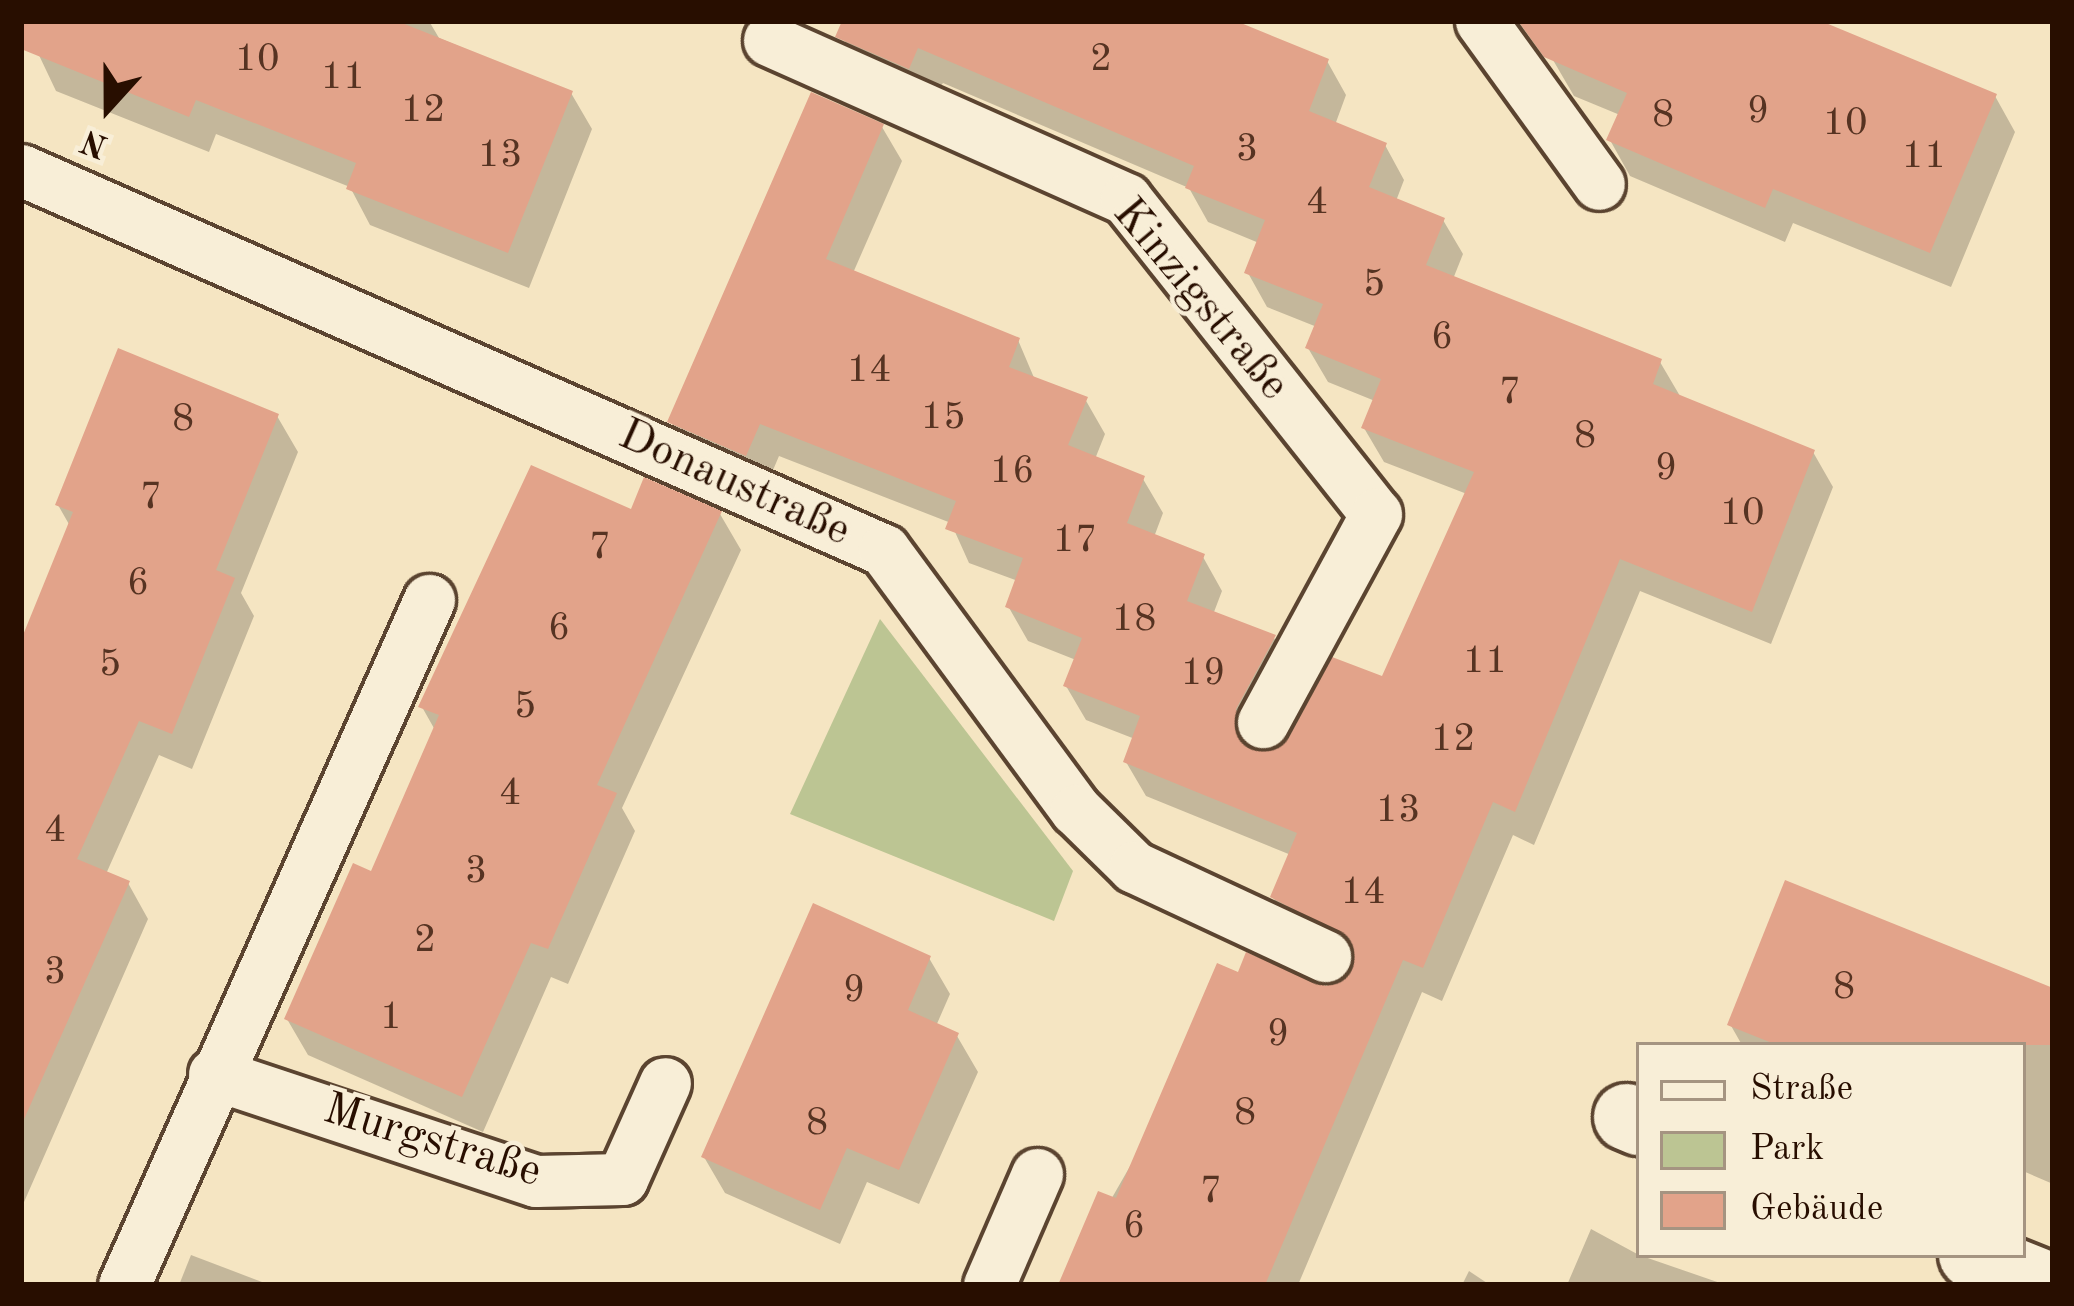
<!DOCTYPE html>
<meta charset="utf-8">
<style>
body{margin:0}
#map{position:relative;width:2074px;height:1306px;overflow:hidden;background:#f5e5c2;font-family:"Old Standard TT",serif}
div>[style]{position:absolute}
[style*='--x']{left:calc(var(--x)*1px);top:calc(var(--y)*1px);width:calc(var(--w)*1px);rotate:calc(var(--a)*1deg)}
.green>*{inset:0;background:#bcc593}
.shadow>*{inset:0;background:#0003}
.building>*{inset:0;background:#e2a38a}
.roads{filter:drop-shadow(3px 0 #5b4430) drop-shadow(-3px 0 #5b4430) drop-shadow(0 3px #5b4430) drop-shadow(0 -3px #5b4430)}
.service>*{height:51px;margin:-25.5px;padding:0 25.5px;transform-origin:25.5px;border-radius:25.5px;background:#f8eed7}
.minor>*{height:66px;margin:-33px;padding:0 33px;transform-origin:33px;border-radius:33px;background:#f8eed7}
span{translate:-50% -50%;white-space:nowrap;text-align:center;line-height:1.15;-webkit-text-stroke:9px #f8eed7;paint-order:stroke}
.number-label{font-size:39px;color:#563322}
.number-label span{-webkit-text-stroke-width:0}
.street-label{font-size:45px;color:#280e00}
.frame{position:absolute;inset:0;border:24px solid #280e00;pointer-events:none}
.legend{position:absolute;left:1636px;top:1042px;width:390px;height:216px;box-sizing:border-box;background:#f8eed7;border:3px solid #a59481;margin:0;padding:15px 21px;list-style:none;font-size:36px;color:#280e00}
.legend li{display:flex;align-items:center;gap:24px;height:60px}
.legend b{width:60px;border:3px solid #a59481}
.north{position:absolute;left:48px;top:48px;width:120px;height:120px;-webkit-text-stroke:9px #f8eed7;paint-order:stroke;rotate:201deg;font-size:33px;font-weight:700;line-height:48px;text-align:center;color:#280e00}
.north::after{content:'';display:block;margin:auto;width:42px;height:54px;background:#280e00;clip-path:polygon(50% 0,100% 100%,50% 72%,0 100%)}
</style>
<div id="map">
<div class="green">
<div style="clip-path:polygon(880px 619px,1073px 871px,1054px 921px,790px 814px)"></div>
</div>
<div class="shadow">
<div style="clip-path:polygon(21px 21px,429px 21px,439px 38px,571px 93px,592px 129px,529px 288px,370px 225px,350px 187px,216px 134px,209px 152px,56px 91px,37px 51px,21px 45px)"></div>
<div style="clip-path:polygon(851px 21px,1228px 21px,1327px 61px,1346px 95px,1335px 125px,1385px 145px,1404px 180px,1396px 201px,1443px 220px,1463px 254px,1453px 279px,1660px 362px,1680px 396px,1813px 452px,1833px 487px,1771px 644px,1640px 591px,1534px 845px,1513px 835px,1442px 1001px,1422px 992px,1298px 1285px,1062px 1285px,1239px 976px,1329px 989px,1356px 969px,1293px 931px,1273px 897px,1291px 855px,1146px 796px,1126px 762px,1135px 739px,1086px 720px,1066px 686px,1076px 660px,1028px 641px,1008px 606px,1018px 581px,969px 563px,951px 523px,779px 456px,765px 489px,691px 456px,671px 422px,882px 127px,902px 161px,853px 273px,1018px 340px,1035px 380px,1085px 399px,1105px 434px,1095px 459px,1143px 479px,1163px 513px,1154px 537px,1203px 557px,1222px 591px,1214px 612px,1274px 638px,1294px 672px,1254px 749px,1291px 740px,1384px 680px,1467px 494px,1384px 462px,1364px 428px,1375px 401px,1328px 382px,1308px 348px,1317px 327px,1267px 307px,1248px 273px,1259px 243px,1208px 222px,1189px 188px,943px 83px,929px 102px,863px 73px,843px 38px)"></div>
<div style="clip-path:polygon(1516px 21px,1754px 21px,1995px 96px,2015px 132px,1951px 287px,1793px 223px,1785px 242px,1630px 176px,1610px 140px,1620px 115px,1574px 96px,1553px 60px,1562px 41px)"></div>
<div style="clip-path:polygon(277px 416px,298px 452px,241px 593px,254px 616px,192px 769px,159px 755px,106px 874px,128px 883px,148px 919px,21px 1209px,21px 650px,70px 526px,58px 505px)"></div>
<div style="clip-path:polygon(633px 513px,720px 514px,741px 550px,622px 808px,635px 831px,568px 984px,551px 977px,483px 1132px,308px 1055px,287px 1019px,372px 875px,435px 730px,422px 707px)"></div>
<div style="clip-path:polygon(929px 958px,950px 994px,936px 1026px,957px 1036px,978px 1072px,919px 1204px,867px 1182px,840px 1244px,725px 1193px,704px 1157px)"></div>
<div style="clip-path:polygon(2053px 991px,2053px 1184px,2023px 1171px,2023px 1045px,1742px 1045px,1730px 1024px)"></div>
<div style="clip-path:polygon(1591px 1229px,1639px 1255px,1726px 1285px,1567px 1285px)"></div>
<div style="clip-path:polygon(191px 1255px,270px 1285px,179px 1285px)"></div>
<div style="clip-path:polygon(1469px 1271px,1490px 1285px,1462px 1285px)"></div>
</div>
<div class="building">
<div style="clip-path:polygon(21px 21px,397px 21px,573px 91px,508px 253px,346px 189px,356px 163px,196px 100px,189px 117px,21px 49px)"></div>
<div style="clip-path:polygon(842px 21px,1236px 21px,1329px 59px,1309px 111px,1387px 143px,1369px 187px,1445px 218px,1426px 265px,1662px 359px,1653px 384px,1815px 450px,1752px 612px,1620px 559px,1515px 812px,1493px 802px,1423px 968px,1403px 960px,1265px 1285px,1058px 1285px,1098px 1191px,1116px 1198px,1217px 963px,1238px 972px,1246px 952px,1326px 986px,1352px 970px,1349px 938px,1270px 897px,1297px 833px,1123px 762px,1140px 716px,1063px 686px,1082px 638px,1005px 607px,1023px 558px,945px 529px,956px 501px,760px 424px,746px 456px,667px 422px,811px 92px,884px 124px,826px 259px,1020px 338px,1009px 367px,1088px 397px,1068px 445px,1145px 476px,1127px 523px,1205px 554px,1187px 601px,1276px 635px,1236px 709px,1248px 748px,1289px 737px,1332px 657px,1382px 676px,1474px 472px,1361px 428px,1381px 379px,1305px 348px,1323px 304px,1244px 273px,1265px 220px,1185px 188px,1194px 166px,918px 48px,909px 69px,835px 37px)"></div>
<div style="clip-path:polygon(1518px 21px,1821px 21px,1997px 94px,1930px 253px,1773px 189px,1765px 208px,1606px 140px,1627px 93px,1544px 57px)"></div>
<div style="clip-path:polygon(118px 348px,279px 414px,216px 570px,235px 578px,172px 734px,139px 721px,77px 859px,130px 881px,21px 1126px,21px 640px,73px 512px,55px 505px)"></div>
<div style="clip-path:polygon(531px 465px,631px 509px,644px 477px,722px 511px,597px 785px,617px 793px,548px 949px,531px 943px,462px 1097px,284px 1019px,353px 863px,371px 871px,439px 715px,418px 707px)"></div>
<div style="clip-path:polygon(1785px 880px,2053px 988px,2053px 1045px,1777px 1045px,1727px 1025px)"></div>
<div style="clip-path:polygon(813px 903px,931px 956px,908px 1010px,959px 1033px,899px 1170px,847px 1148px,820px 1210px,701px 1157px)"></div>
</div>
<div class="roads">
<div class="service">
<div style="--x:1481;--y:21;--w:201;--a:54.1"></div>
<div style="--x:769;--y:40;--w:391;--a:24"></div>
<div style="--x:1126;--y:199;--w:402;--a:51.6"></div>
<div style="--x:1376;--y:514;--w:237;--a:118.5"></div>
<div style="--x:21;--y:170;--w:943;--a:23.77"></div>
<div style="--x:884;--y:550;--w:323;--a:53.6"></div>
<div style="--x:1076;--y:810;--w:81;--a:44.5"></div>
<div style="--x:1134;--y:867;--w:211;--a:25"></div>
<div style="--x:214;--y:1074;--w:339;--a:18.4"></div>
<div style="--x:536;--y:1181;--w:86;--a:-1.3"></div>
<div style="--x:622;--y:1179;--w:105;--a:-65.9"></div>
<div style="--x:124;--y:1285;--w:750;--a:-66"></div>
<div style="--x:989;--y:1285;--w:121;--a:-66.6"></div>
</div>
<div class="minor">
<div style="--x:1627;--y:1117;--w:13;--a:23"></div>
<div style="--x:1972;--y:1255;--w:81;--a:21.8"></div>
</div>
</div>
<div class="number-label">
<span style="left:257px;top:60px">10</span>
<span style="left:1101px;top:60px">2</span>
<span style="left:343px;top:78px">11</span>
<span style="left:423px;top:111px">12</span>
<span style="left:1758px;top:112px">9</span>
<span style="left:1663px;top:116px">8</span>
<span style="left:1845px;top:124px">10</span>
<span style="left:1247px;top:150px">3</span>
<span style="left:500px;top:156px">13</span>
<span style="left:1924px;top:157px">11</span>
<span style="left:1317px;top:203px">4</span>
<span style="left:1374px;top:285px">5</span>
<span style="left:1442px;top:338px">6</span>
<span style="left:869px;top:371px">14</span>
<span style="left:1510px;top:393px">7</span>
<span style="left:943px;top:418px">15</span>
<span style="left:183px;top:420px">8</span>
<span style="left:1585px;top:437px">8</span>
<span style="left:1666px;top:469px">9</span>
<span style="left:1012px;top:472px">16</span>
<span style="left:151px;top:498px">7</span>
<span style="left:1742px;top:514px">10</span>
<span style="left:1075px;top:541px">17</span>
<span style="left:600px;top:548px">7</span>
<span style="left:138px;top:584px">6</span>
<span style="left:1134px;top:620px">18</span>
<span style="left:559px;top:629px">6</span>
<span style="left:1485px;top:662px">11</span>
<span style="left:110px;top:665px">5</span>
<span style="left:1203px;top:674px">19</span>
<span style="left:525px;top:707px">5</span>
<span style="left:1453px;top:740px">12</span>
<span style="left:510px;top:794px">4</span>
<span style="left:1398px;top:811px">13</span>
<span style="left:55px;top:831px">4</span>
<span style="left:476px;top:872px">3</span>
<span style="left:1363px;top:893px">14</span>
<span style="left:425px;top:941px">2</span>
<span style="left:55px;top:973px">3</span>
<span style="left:1844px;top:988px">8</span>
<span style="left:854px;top:991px">9</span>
<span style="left:391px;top:1018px">1</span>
<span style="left:1278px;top:1035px">9</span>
<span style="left:1245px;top:1114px">8</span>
<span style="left:817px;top:1124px">8</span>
<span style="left:1211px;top:1192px">7</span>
<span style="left:1134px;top:1227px">6</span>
</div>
<div class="street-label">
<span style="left:1200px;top:300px;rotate:50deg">Kinzigstraße</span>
<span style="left:734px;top:484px;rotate:24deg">Donaustraße</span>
<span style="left:432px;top:1142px;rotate:17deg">Murgstraße</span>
</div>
<div class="frame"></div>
<ul class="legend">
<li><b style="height:15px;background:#f8eed7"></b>Straße</li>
<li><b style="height:33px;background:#bcc593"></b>Park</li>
<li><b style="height:33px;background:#e2a38a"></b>Gebäude</li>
</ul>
<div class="north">N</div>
</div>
